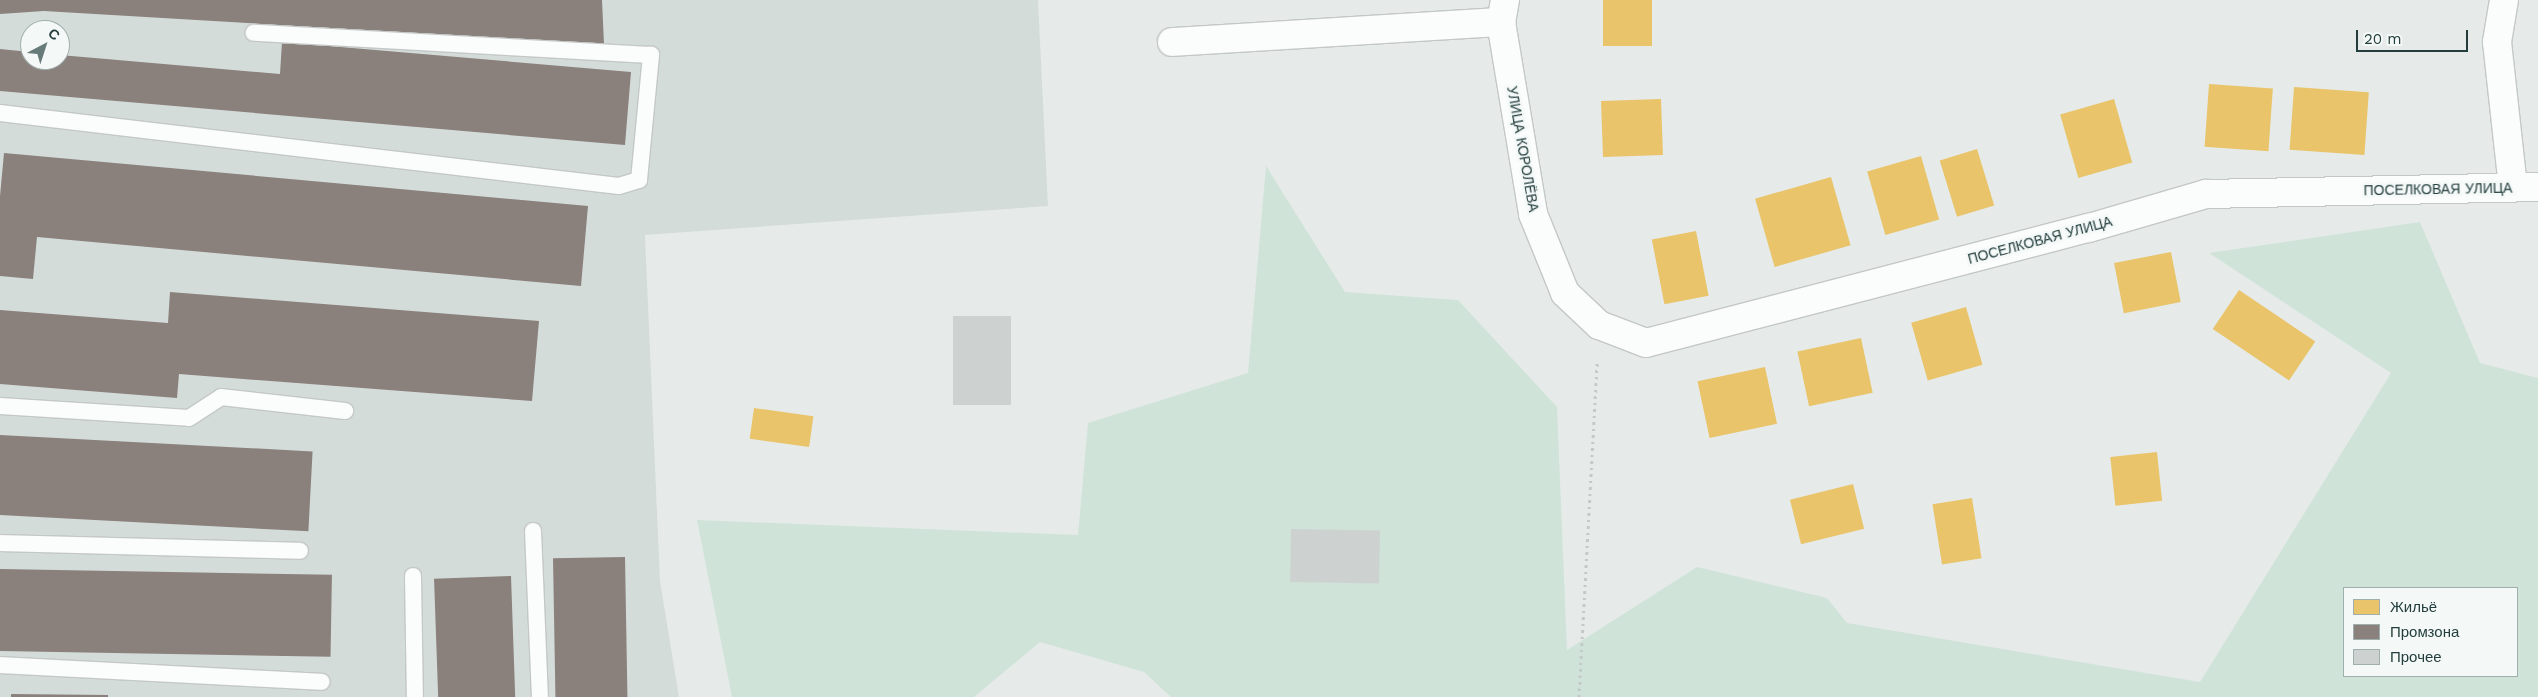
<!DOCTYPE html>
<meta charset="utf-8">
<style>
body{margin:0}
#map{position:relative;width:2538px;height:697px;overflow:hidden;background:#e6ebe9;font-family:"Work Sans",sans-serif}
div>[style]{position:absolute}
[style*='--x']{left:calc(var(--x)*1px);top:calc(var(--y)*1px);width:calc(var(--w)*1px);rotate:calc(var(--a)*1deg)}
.built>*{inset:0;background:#d4dcda}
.green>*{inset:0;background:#cfe3d9}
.homes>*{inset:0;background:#e9c46a;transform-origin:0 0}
.industry>*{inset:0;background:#8a817c;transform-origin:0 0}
.building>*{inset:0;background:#cdd2d1;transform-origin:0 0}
.path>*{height:3px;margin-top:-1.5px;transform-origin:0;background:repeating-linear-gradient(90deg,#c2cac9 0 2.5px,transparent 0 6.5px)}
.roads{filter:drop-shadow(1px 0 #c3c8c6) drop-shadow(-1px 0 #c3c8c6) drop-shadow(0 1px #c3c8c6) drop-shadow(0 -1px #c3c8c6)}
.service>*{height:16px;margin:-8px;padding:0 8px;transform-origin:8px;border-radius:8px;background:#fbfcfc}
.minor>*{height:28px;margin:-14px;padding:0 14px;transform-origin:14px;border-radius:14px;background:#fbfcfc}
span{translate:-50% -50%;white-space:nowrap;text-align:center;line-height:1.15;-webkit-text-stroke:5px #f4f9f8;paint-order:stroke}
.street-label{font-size:14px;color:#233e3c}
.legend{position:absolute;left:2343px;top:587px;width:175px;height:90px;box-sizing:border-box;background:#f4f9f8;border:1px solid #a0aead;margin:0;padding:6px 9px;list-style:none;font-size:15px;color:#233e3c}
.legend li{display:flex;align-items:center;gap:10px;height:25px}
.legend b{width:25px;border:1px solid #a0aead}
.north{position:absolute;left:20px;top:20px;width:50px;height:50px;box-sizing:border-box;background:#f4f9f8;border:1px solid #a0aead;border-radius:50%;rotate:40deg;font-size:14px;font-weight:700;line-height:20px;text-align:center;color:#233e3c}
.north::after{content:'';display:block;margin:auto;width:18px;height:22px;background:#677b79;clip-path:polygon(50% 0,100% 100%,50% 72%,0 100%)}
.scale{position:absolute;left:2356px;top:30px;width:112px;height:22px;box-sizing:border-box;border:2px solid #233e3c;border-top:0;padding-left:6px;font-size:15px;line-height:18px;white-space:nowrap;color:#233e3c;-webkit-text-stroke:4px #f4f9f8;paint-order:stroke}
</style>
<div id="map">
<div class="built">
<div style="clip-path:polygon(evenodd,0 0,1038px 0,1048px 206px,645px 235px,660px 581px,679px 697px,0 697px,0 0,30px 30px,60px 30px,60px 60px,30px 60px,30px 30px)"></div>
</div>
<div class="green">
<div style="clip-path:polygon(evenodd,1266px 166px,1345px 292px,1458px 300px,1557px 407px,1567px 650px,1697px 567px,1827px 598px,1847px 623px,2200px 682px,2391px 373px,2209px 253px,2420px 222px,2480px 363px,2538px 378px,2538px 697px,1171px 697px,1144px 672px,1040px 642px,974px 697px,732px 697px,697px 520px,1078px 535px,1088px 423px,1248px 373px,1266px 166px,2344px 588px,2517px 588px,2517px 676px,2344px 676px,2344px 588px)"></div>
</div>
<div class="homes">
<div style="left:1603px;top:0;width:49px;height:46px"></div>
<div style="left:2209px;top:84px;width:64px;height:63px;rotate:4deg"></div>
<div style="left:2294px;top:87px;width:75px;height:63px;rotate:4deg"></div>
<div style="left:1661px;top:99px;width:56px;height:60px;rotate:88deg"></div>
<div style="left:2114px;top:99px;width:66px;height:56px;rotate:74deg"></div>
<div style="left:1977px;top:149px;width:59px;height:39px;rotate:73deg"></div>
<div style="left:1921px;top:156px;width:66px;height:56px;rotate:74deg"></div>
<div style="left:1831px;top:177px;width:71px;height:79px;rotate:74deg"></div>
<div style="left:1696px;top:231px;width:66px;height:45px;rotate:79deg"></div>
<div style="left:2171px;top:252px;width:51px;height:58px;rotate:79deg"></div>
<div style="left:2239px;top:290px;width:92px;height:47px;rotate:34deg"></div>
<div style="left:1966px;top:307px;width:60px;height:57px;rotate:74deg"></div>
<div style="left:1861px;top:338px;width:56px;height:65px;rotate:78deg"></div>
<div style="left:1765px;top:367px;width:58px;height:69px;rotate:78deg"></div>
<div style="left:754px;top:408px;width:60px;height:31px;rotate:8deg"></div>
<div style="left:2157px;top:452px;width:49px;height:47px;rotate:84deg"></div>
<div style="left:1853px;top:484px;width:46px;height:65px;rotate:76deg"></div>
<div style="left:1972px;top:498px;width:61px;height:40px;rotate:81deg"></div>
</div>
<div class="industry">
<div style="clip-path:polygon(0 0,602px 0,604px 44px,44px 11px,0 14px)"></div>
<div style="clip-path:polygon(282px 42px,631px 72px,625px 145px,0 91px,0 49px,30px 52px,30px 60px,60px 60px,60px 55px,280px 74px)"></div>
<div style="clip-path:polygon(4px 153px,588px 206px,581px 286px,37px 237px,33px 279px,0 276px,0 196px)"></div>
<div style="clip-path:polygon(170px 292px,539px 321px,532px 401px,179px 374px,177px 398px,0 384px,0 310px,168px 323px)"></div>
<div style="left:0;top:435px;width:313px;height:80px;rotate:3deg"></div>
<div style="left:625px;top:557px;width:140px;height:72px;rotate:89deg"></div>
<div style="left:0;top:569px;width:332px;height:82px;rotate:1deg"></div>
<div style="left:511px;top:576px;width:121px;height:77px;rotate:88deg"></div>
<div style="clip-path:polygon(11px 694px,108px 695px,108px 697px,11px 697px)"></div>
</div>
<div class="building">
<div style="left:953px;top:316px;width:58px;height:89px"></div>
<div style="left:1291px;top:529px;width:89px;height:53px;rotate:1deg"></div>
</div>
<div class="path">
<div style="--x:1579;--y:697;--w:336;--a:-86.9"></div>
</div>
<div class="roads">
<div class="service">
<div style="--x:0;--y:113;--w:623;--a:6.73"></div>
<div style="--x:619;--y:186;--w:21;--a:-17"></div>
<div style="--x:639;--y:180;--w:126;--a:-84.5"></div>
<div style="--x:651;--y:55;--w:398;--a:-176.8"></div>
<div style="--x:0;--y:406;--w:189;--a:3.6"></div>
<div style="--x:189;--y:418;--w:38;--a:-33"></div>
<div style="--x:221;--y:397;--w:125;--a:6.4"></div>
<div style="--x:533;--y:531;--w:166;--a:87.6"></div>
<div style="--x:0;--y:543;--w:300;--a:1.5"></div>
<div style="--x:413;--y:576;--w:121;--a:89.1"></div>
<div style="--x:0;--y:665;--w:322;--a:3"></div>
</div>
<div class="minor">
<div style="--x:1505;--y:0;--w:22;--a:100"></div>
<div style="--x:1501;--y:22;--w:195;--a:80.5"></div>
<div style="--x:1533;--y:214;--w:85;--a:67.9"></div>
<div style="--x:1565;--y:293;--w:47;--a:43.3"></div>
<div style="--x:1599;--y:325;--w:50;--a:21"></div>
<div style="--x:1646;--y:343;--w:458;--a:-14.6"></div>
<div style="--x:2089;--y:228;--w:122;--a:-16.2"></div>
<div style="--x:2206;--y:194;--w:332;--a:-1.2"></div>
<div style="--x:2504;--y:0;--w:43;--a:99.5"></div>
<div style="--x:2497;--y:42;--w:146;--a:83.7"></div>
<div style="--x:1172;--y:42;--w:330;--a:-3.5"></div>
</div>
</div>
<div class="street-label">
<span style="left:1523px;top:149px;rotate:80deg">УЛИЦА КОРОЛЁВА</span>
<span style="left:2438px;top:189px;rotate:-1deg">ПОСЕЛКОВАЯ УЛИЦА</span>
<span style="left:2040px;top:240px;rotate:-15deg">ПОСЕЛКОВАЯ УЛИЦА</span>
</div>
<ul class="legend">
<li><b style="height:14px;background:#e9c46a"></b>Жильё</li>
<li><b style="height:14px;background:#8a817c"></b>Промзона</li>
<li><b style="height:14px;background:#cdd2d1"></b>Прочее</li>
</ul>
<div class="north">С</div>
<div class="scale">20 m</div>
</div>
